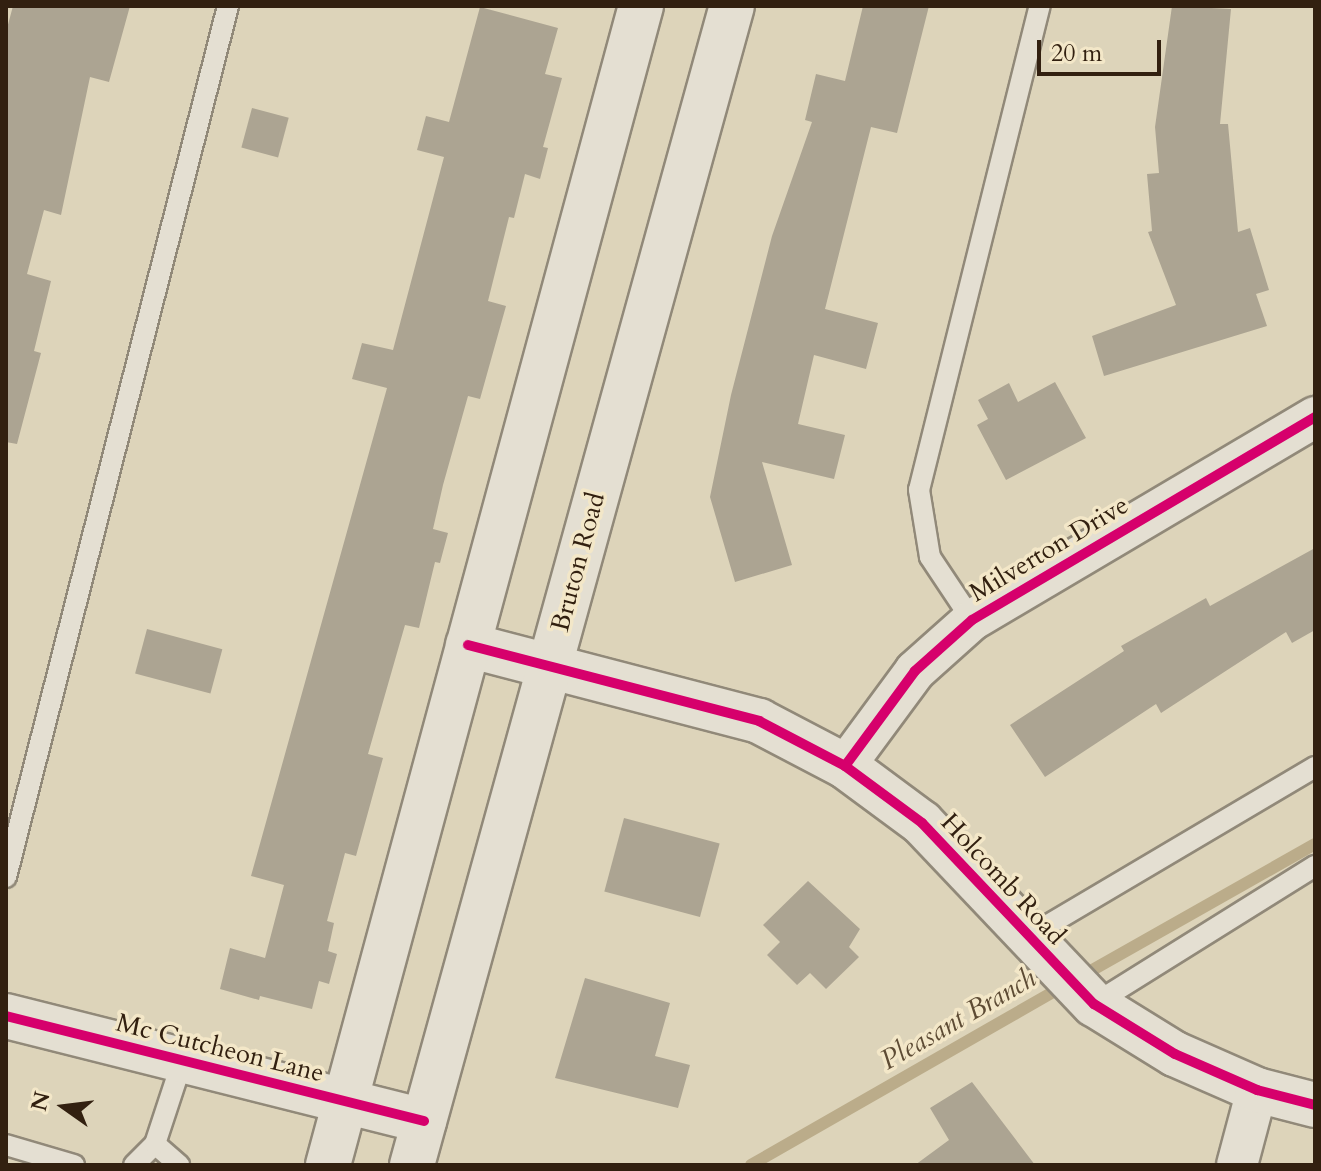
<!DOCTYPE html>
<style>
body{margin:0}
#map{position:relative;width:1321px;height:1171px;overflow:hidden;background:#ddd4ba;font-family:Cardo,serif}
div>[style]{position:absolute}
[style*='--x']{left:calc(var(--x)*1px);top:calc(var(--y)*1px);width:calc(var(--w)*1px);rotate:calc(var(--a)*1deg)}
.stream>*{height:12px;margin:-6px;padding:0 6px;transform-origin:6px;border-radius:6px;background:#bbac8a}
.building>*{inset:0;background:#aca492;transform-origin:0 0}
.roads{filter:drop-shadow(2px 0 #918979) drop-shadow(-2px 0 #918979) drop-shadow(0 2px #918979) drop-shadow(0 -2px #918979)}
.service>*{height:20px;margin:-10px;padding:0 10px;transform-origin:10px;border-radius:10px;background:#e4dfd2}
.minor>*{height:40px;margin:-20px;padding:0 20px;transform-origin:20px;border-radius:20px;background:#e4dfd2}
.tertiary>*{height:44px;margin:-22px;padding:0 22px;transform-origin:22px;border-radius:22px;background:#e4dfd2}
.secondary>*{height:44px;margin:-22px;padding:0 22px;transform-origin:22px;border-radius:22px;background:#e4dfd2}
.cycleway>*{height:10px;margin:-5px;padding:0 5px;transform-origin:5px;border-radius:5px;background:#d6006c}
span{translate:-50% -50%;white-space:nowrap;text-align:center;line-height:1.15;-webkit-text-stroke:7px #f3e7c8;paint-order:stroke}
.street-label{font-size:26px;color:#322010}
.water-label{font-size:28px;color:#5d4b34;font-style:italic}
.frame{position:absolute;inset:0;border:8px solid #322010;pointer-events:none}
.north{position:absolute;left:24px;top:1067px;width:80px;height:80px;-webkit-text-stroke:6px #f3e7c8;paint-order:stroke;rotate:284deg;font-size:22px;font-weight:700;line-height:32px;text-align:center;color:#322010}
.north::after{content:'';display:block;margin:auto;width:28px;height:36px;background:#322010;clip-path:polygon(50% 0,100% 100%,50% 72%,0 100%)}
.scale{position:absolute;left:1037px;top:40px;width:124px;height:36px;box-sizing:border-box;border:4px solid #322010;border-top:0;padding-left:10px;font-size:24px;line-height:28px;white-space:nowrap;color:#322010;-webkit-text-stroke:6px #f3e7c8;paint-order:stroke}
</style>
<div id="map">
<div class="stream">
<div style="--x:1080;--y:977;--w:270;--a:-29.5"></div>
<div style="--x:751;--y:1165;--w:361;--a:-29.8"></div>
</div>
<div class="building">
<div style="clip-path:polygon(13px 6px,130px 6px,109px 82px,90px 77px,61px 215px,44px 210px,27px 274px,51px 281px,34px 351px,41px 353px,17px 444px,6px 442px,6px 32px)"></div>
<div style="clip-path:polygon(863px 6px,929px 6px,897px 133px,871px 127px,825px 309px,878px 323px,866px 369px,814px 355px,798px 424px,845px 435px,834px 479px,762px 462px,792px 565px,735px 582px,710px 497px,731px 395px,772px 236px,812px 122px,805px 120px,816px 74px,845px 81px)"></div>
<div style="clip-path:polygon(1172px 6px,1231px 9px,1220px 124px,1228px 124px,1238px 232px,1250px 228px,1269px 290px,1256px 294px,1267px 326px,1104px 376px,1092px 336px,1176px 305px,1148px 232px,1152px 231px,1147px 174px,1159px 173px,1155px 127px)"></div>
<div style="clip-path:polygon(480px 7px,558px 28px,545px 74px,562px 78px,543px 147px,548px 148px,540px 179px,525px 174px,514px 218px,509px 217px,488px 301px,506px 306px,480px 399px,468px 396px,443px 485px,433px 529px,448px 533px,440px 563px,435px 562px,419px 628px,405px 625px,368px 754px,383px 758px,356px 856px,345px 853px,327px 921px,334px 923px,328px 951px,337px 954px,329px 984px,319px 981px,312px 1009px,260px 996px,259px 1000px,220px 989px,230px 948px,265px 958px,284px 885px,251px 876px,387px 388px,352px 379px,362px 343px,393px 350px,444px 157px,417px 150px,426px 116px,449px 122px)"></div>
<div style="left:252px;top:108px;width:38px;height:41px;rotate:15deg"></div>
<div style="clip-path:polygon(1055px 382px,1086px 438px,1006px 480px,977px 425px,988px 419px,978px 400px,1009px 383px,1018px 402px)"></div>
<div style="clip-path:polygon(1315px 548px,1315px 630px,1292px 643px,1286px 632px,1161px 713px,1156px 704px,1045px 777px,1010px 725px,1124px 651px,1121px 646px,1206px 598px,1210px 606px)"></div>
<div style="left:147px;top:629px;width:78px;height:46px;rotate:15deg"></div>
<div style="left:624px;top:818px;width:99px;height:76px;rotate:15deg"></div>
<div style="clip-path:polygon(808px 881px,860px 929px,849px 947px,859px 957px,826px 989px,810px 973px,797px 985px,767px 955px,780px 942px,763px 925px)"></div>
<div style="clip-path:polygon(585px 978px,670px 1003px,655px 1056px,690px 1065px,678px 1108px,555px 1078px)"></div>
<div style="clip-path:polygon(972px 1082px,1035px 1165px,915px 1165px,949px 1140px,930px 1108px)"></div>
</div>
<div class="roads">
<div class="service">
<div style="--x:972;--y:620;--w:76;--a:-123.7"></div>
<div style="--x:930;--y:557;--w:68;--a:-99.3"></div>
<div style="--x:919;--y:490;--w:499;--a:-76"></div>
<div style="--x:6;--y:877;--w:899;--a:-75.7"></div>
<div style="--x:1026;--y:938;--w:336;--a:-30.6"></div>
<div style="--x:1094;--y:1004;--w:261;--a:-32"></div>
<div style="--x:155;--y:1144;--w:32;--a:41"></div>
<div style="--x:6;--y:1145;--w:71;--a:16.4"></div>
<div style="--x:134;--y:1165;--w:30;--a:-45"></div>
<div style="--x:155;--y:1144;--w:86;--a:-71.8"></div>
</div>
<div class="minor">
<div style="--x:845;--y:766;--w:118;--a:-53.6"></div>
<div style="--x:915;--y:671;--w:76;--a:-41.8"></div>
<div style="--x:972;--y:620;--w:399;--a:-30.6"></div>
<div style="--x:1237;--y:1165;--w:78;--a:-75.1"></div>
</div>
<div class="tertiary">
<div style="--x:468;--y:645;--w:301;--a:14.6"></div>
<div style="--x:759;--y:721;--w:97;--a:27.6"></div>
<div style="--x:845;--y:766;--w:96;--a:36.5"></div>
<div style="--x:922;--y:823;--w:250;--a:46.5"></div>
<div style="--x:1094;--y:1004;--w:95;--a:31.7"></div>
<div style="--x:1175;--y:1054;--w:90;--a:23.7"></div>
<div style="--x:1257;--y:1090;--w:60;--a:14.5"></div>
<div style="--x:6;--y:1016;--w:431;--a:14.1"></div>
</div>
<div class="secondary">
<div style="--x:328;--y:1165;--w:1201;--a:-74.89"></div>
<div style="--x:412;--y:1165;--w:1202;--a:-74.57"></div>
</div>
</div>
<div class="cycleway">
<div style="--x:468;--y:645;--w:301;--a:14.6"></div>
<div style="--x:759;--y:721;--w:97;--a:27.6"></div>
<div style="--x:845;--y:766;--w:96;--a:36.5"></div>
<div style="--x:922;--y:823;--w:250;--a:46.5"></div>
<div style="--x:1094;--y:1004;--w:95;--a:31.7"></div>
<div style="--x:1175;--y:1054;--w:90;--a:23.7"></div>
<div style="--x:1257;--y:1090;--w:60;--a:14.5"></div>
<div style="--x:845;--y:766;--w:118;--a:-53.6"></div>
<div style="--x:915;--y:671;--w:76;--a:-41.8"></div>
<div style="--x:972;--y:620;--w:399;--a:-30.6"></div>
<div style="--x:6;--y:1016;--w:431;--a:14.1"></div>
</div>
<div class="street-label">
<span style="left:1049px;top:549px;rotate:-31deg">Milverton Drive</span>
<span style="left:578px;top:562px;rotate:-75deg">Bruton Road</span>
<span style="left:1003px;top:879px;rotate:47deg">Holcomb Road</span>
<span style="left:220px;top:1048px;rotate:14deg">Mc Cutcheon Lane</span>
</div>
<div class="water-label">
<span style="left:958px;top:1019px;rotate:-30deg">Pleasant Branch</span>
</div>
<div class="frame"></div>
<div class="north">N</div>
<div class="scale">20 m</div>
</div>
